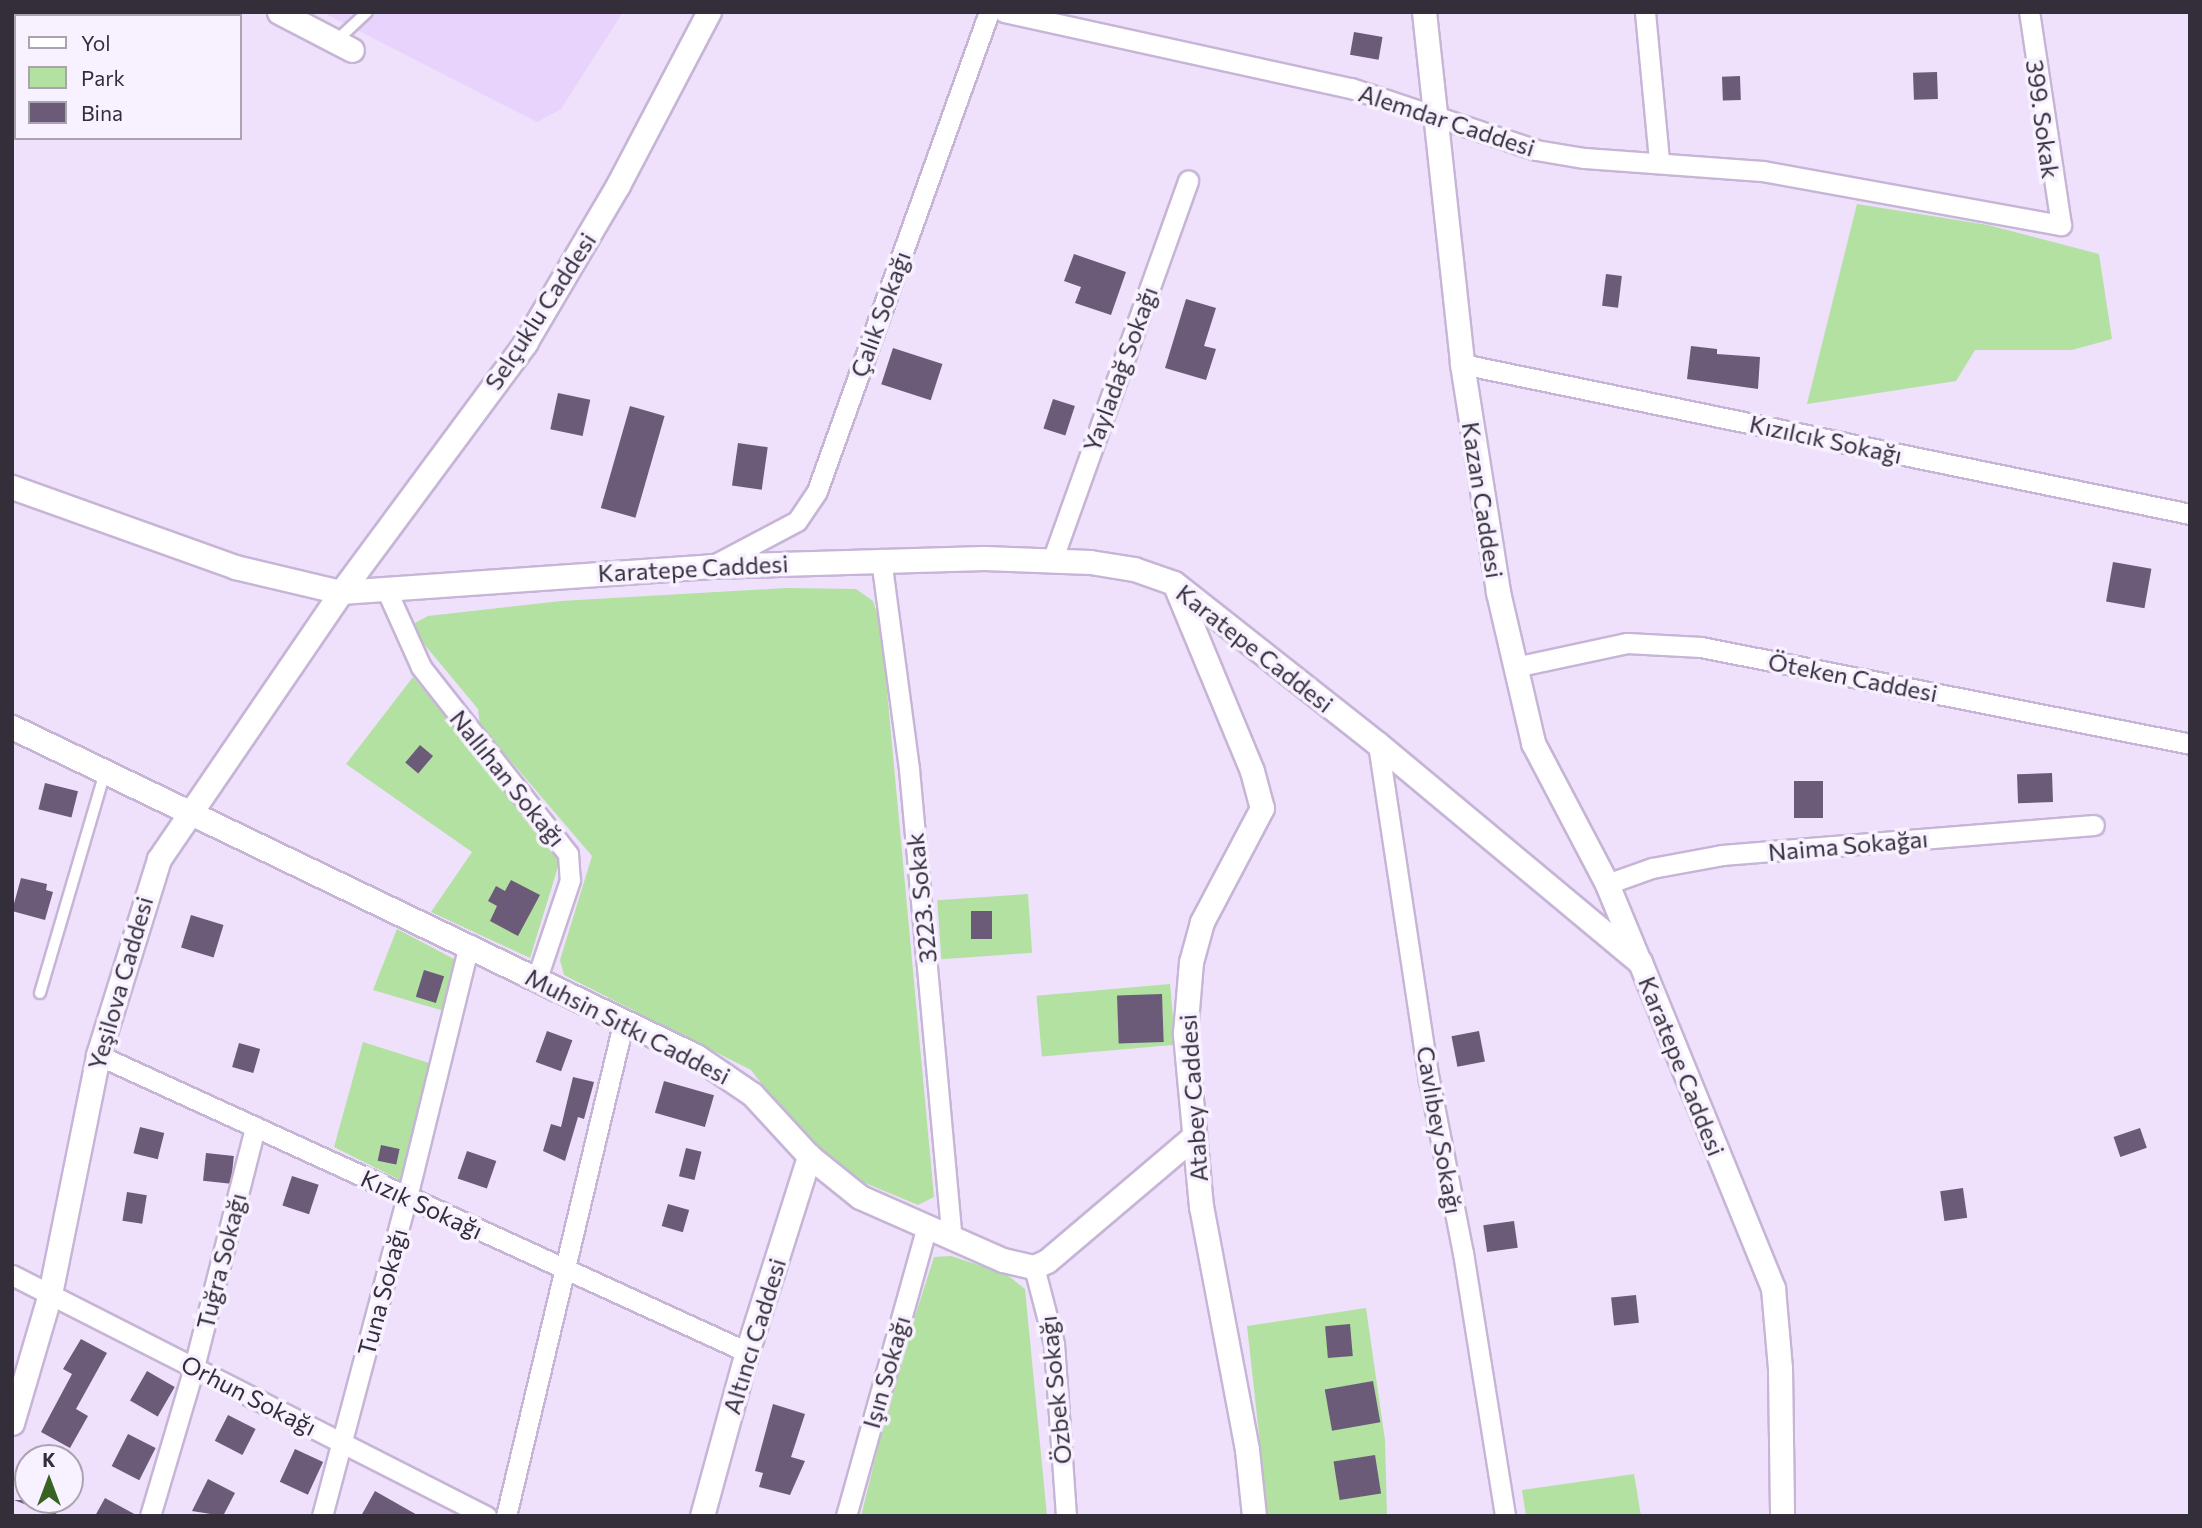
<!DOCTYPE html>
<meta charset="utf-8">
<style>
body{margin:0}
#map{position:relative;width:2202px;height:1528px;overflow:hidden;background:#efe0fc;font-family:Commissioner,sans-serif}
div>[style]{position:absolute}
[style*='--x']{left:calc(var(--x)*1px);top:calc(var(--y)*1px);width:calc(var(--w)*1px);rotate:calc(var(--a)*1deg)}
.built>*{inset:0;background:#e8d3fc}
.green>*{inset:0;background:#b2e1a1;transform-origin:0 0}
.building>*{inset:0;background:#6b5b79;transform-origin:0 0}
.roads{filter:drop-shadow(2px 0 #c6b5d6) drop-shadow(-2px 0 #c6b5d6) drop-shadow(0 2px #c6b5d6) drop-shadow(0 -2px #c6b5d6)}
.service>*{height:10px;margin:-5px;padding:0 5px;transform-origin:5px;border-radius:5px;background:#fff}
.minor>*{height:19px;margin:-9.5px;padding:0 9.5px;transform-origin:9.5px;border-radius:9.5px;background:#fff}
.tertiary>*{height:23px;margin:-11.5px;padding:0 11.5px;transform-origin:11.5px;border-radius:11.5px;background:#fff}
.trunk>*{height:32px;margin:-16px;padding:0 16px;transform-origin:16px;border-radius:16px;background:#bb9cd4}
span{translate:-50% -50%;white-space:nowrap;text-align:center;line-height:1.15;-webkit-text-stroke:7px #f8f1ff;paint-order:stroke}
.street-label{font-size:24px;color:#342d3a}
.frame{position:absolute;inset:0;border:14px solid #342d3a;pointer-events:none}
.legend{position:absolute;left:14px;top:14px;width:228px;height:126px;box-sizing:border-box;background:#f8f1ff;border:2px solid #aaa3b0;margin:0;padding:9px 12px;list-style:none;font-size:21px;color:#342d3a}
.legend li{display:flex;align-items:center;gap:14px;height:35px}
.legend b{width:35px;border:2px solid #aaa3b0}
.north{position:absolute;left:14px;top:1444px;width:70px;height:70px;box-sizing:border-box;background:#f8f1ff;border:2px solid #aaa3b0;border-radius:50%;rotate:0deg;font-size:19px;font-weight:700;line-height:28px;text-align:center;color:#342d3a}
.north::after{content:'';display:block;margin:auto;width:24px;height:32px;background:#366322;clip-path:polygon(50% 0,100% 100%,50% 72%,0 100%)}
</style>
<div id="map">
<div class="built">
<div style="clip-path:polygon(322px 12px,623px 12px,561px 109px,537px 122px)"></div>
</div>
<div class="green">
<div style="clip-path:polygon(1857px 204px,1988px 225px,2099px 254px,2112px 339px,2072px 350px,1975px 350px,1956px 381px,1807px 404px)"></div>
<div style="clip-path:polygon(786px 588px,856px 589px,873px 601px,881px 626px,934px 1197px,918px 1205px,853px 1178px,799px 1132px,751px 1070px,564px 975px,560px 960px,592px 856px,480px 725px,478px 709px,414px 632px,415px 623px,428px 616px,561px 601px)"></div>
<div style="clip-path:polygon(413px 677px,561px 857px,530px 958px,431px 912px,472px 852px,346px 764px)"></div>
<div style="left:1028px;top:894px;width:59px;height:91px;rotate:86deg"></div>
<div style="clip-path:polygon(397px 929px,454px 959px,456px 967px,444px 1011px,373px 990px)"></div>
<div style="left:1170px;top:984px;width:61px;height:134px;rotate:85deg"></div>
<div style="clip-path:polygon(363px 1042px,429px 1063px,400px 1180px,334px 1147px)"></div>
<div style="clip-path:polygon(951px 1256px,1006px 1274px,1025px 1289px,1047px 1516px,861px 1516px,895px 1379px,934px 1257px)"></div>
<div style="clip-path:polygon(1366px 1308px,1385px 1440px,1387px 1516px,1268px 1516px,1247px 1326px)"></div>
<div style="clip-path:polygon(1634px 1474px,1641px 1516px,1526px 1516px,1522px 1490px)"></div>
</div>
<div class="building">
<div style="left:1354px;top:32px;width:29px;height:23px;rotate:10deg"></div>
<div style="left:1937px;top:72px;width:27px;height:24px;rotate:88deg"></div>
<div style="left:1740px;top:76px;width:24px;height:18px;rotate:88deg"></div>
<div style="clip-path:polygon(1074px 254px,1126px 272px,1111px 315px,1075px 303px,1081px 287px,1064px 281px)"></div>
<div style="left:1606px;top:274px;width:16px;height:32px;rotate:7deg"></div>
<div style="clip-path:polygon(1186px 299px,1216px 308px,1204px 346px,1216px 349px,1206px 380px,1165px 368px)"></div>
<div style="clip-path:polygon(1691px 346px,1717px 349px,1717px 354px,1760px 357px,1758px 389px,1687px 379px)"></div>
<div style="left:893px;top:348px;width:52px;height:38px;rotate:18deg"></div>
<div style="left:558px;top:393px;width:33px;height:37px;rotate:12deg"></div>
<div style="left:1053px;top:399px;width:23px;height:31px;rotate:18deg"></div>
<div style="left:630px;top:406px;width:36px;height:106px;rotate:16deg"></div>
<div style="left:738px;top:443px;width:30px;height:43px;rotate:8deg"></div>
<div style="left:2113px;top:562px;width:39px;height:40px;rotate:10deg"></div>
<div style="left:420px;top:745px;width:17px;height:23px;rotate:40deg"></div>
<div style="left:2052px;top:773px;width:29px;height:35px;rotate:88deg"></div>
<div style="left:1794px;top:781px;width:29px;height:37px"></div>
<div style="left:45px;top:783px;width:34px;height:27px;rotate:14deg"></div>
<div style="clip-path:polygon(21px 878px,47px 884px,46px 890px,53px 892px,45px 920px,12px 911px)"></div>
<div style="clip-path:polygon(511px 880px,540px 895px,518px 936px,490px 921px,497px 906px,488px 901px,496px 886px,505px 891px)"></div>
<div style="left:971px;top:911px;width:21px;height:28px"></div>
<div style="left:191px;top:915px;width:34px;height:34px;rotate:17deg"></div>
<div style="left:424px;top:970px;width:21px;height:28px;rotate:17deg"></div>
<div style="left:1162px;top:994px;width:48px;height:45px;rotate:88deg"></div>
<div style="left:547px;top:1031px;width:27px;height:33px;rotate:20deg"></div>
<div style="left:1479px;top:1031px;width:31px;height:28px;rotate:79deg"></div>
<div style="left:239px;top:1043px;width:22px;height:25px;rotate:16deg"></div>
<div style="clip-path:polygon(573px 1077px,594px 1082px,584px 1119px,578px 1117px,565px 1161px,543px 1151px,551px 1124px,561px 1127px)"></div>
<div style="left:664px;top:1081px;width:52px;height:33px;rotate:16deg"></div>
<div style="left:140px;top:1127px;width:25px;height:27px;rotate:14deg"></div>
<div style="left:2140px;top:1128px;width:21px;height:28px;rotate:71deg"></div>
<div style="left:381px;top:1145px;width:19px;height:16px;rotate:12deg"></div>
<div style="left:686px;top:1148px;width:16px;height:29px;rotate:14deg"></div>
<div style="left:467px;top:1151px;width:31px;height:29px;rotate:19deg"></div>
<div style="left:206px;top:1153px;width:28px;height:28px;rotate:6deg"></div>
<div style="left:292px;top:1176px;width:28px;height:31px;rotate:18deg"></div>
<div style="left:1963px;top:1188px;width:30px;height:23px;rotate:82deg"></div>
<div style="left:127px;top:1192px;width:20px;height:29px;rotate:9deg"></div>
<div style="left:668px;top:1204px;width:22px;height:23px;rotate:16deg"></div>
<div style="left:1514px;top:1221px;width:27px;height:31px;rotate:82deg"></div>
<div style="left:1636px;top:1295px;width:28px;height:25px;rotate:84deg"></div>
<div style="left:1350px;top:1324px;width:32px;height:25px;rotate:85deg"></div>
<div style="clip-path:polygon(81px 1339px,107px 1353px,76px 1409px,88px 1416px,70px 1448px,41px 1432px,72px 1374px,63px 1369px)"></div>
<div style="left:147px;top:1371px;width:32px;height:34px;rotate:30deg"></div>
<div style="left:1373px;top:1381px;width:42px;height:49px;rotate:80deg"></div>
<div style="clip-path:polygon(773px 1404px,805px 1414px,791px 1457px,805px 1461px,790px 1495px,759px 1487px,763px 1473px,755px 1471px)"></div>
<div style="left:228px;top:1415px;width:31px;height:29px;rotate:27deg"></div>
<div style="left:128px;top:1434px;width:31px;height:36px;rotate:27deg"></div>
<div style="left:295px;top:1449px;width:31px;height:36px;rotate:25deg"></div>
<div style="left:1375px;top:1455px;width:39px;height:42px;rotate:81deg"></div>
<div style="clip-path:polygon(208px 1479px,235px 1493px,223px 1516px,192px 1511px)"></div>
<div style="clip-path:polygon(375px 1491px,419px 1516px,361px 1516px)"></div>
<div style="clip-path:polygon(105px 1498px,138px 1516px,95px 1516px)"></div>
<div style="clip-path:polygon(14px 1500px,62px 1500px,55px 1516px)"></div>
</div>
<div class="roads">
<div class="service">
<div style="--x:336;--y:41;--w:42;--a:-43.1"></div>
<div style="--x:40;--y:993;--w:230;--a:-73.6"></div>
</div>
<div class="minor">
<div style="--x:1004;--y:12;--w:355;--a:12.4"></div>
<div style="--x:1351;--y:88;--w:195;--a:18.5"></div>
<div style="--x:1536;--y:150;--w:49;--a:9.5"></div>
<div style="--x:1584;--y:158;--w:179;--a:4.2"></div>
<div style="--x:1763;--y:171;--w:303;--a:10.3"></div>
<div style="--x:2061;--y:225;--w:215;--a:-98.5"></div>
<div style="--x:1645;--y:12;--w:150;--a:84.6"></div>
<div style="--x:1462;--y:364;--w:743;--a:11.64"></div>
<div style="--x:1053;--y:558;--w:401;--a:-70.3"></div>
<div style="--x:881;--y:559;--w:212;--a:82.4"></div>
<div style="--x:909;--y:769;--w:472;--a:84.8"></div>
<div style="--x:712;--y:566;--w:96;--a:-27.9"></div>
<div style="--x:797;--y:521;--w:36;--a:-56"></div>
<div style="--x:817;--y:491;--w:509;--a:-70.25"></div>
<div style="--x:386;--y:589;--w:85;--a:65.8"></div>
<div style="--x:421;--y:667;--w:238;--a:51.8"></div>
<div style="--x:568;--y:854;--w:26;--a:86"></div>
<div style="--x:570;--y:880;--w:103;--a:108.6"></div>
<div style="--x:1515;--y:667;--w:115;--a:-12.1"></div>
<div style="--x:1627;--y:643;--w:74;--a:3.1"></div>
<div style="--x:1701;--y:647;--w:499;--a:11.2"></div>
<div style="--x:1378;--y:744;--w:340;--a:81.4"></div>
<div style="--x:1429;--y:1080;--w:176;--a:78.9"></div>
<div style="--x:1463;--y:1253;--w:266;--a:80.9"></div>
<div style="--x:1607;--y:884;--w:48;--a:-19.6"></div>
<div style="--x:1652;--y:868;--w:71;--a:-10.5"></div>
<div style="--x:1722;--y:855;--w:373;--a:-4.6"></div>
<div style="--x:98;--y:1055;--w:714;--a:24.59"></div>
<div style="--x:1034;--y:1267;--w:80;--a:75.4"></div>
<div style="--x:1054;--y:1344;--w:172;--a:86"></div>
<div style="--x:12;--y:1275;--w:532;--a:26.95"></div>
<div style="--x:150;--y:1516;--w:155;--a:-73.5"></div>
<div style="--x:194;--y:1367;--w:248;--a:-75.7"></div>
<div style="--x:322;--y:1516;--w:330;--a:-75.1"></div>
<div style="--x:407;--y:1197;--w:260;--a:-76.2"></div>
<div style="--x:506;--y:1516;--w:510;--a:-76.62"></div>
<div style="--x:846;--y:1516;--w:298;--a:-74.4"></div>
</div>
<div class="tertiary">
<div style="--x:279;--y:12;--w:82;--a:27.5"></div>
<div style="--x:1424;--y:12;--w:354;--a:83.8"></div>
<div style="--x:1462;--y:364;--w:231;--a:81"></div>
<div style="--x:1498;--y:592;--w:155;--a:76.9"></div>
<div style="--x:1533;--y:743;--w:159;--a:62.3"></div>
<div style="--x:1607;--y:884;--w:81;--a:67.5"></div>
<div style="--x:12;--y:487;--w:237;--a:19.7"></div>
<div style="--x:235;--y:567;--w:109;--a:13.3"></div>
<div style="--x:341;--y:592;--w:371;--a:-4"></div>
<div style="--x:711;--y:566;--w:273;--a:-1.7"></div>
<div style="--x:984;--y:558;--w:106;--a:2.2"></div>
<div style="--x:1090;--y:562;--w:45;--a:9"></div>
<div style="--x:1134;--y:569;--w:42;--a:19.3"></div>
<div style="--x:1174;--y:583;--w:260;--a:38.3"></div>
<div style="--x:1378;--y:744;--w:341;--a:39.8"></div>
<div style="--x:1640;--y:962;--w:352;--a:67.8"></div>
<div style="--x:1773;--y:1288;--w:80;--a:85"></div>
<div style="--x:1780;--y:1368;--w:148;--a:89.2"></div>
<div style="--x:1175;--y:585;--w:201;--a:67.5"></div>
<div style="--x:1252;--y:771;--w:38;--a:75"></div>
<div style="--x:1262;--y:808;--w:129;--a:117.8"></div>
<div style="--x:1202;--y:922;--w:41;--a:105.4"></div>
<div style="--x:1191;--y:962;--w:72;--a:94.8"></div>
<div style="--x:1185;--y:1034;--w:173;--a:84.7"></div>
<div style="--x:1201;--y:1206;--w:248;--a:79.3"></div>
<div style="--x:1247;--y:1450;--w:66;--a:83.9"></div>
<div style="--x:12;--y:727;--w:759;--a:25.69"></div>
<div style="--x:696;--y:1056;--w:68;--a:34.2"></div>
<div style="--x:752;--y:1094;--w:84;--a:47.4"></div>
<div style="--x:809;--y:1156;--w:65;--a:38.8"></div>
<div style="--x:860;--y:1197;--w:156;--a:23.8"></div>
<div style="--x:1003;--y:1260;--w:32;--a:13"></div>
<div style="--x:1034;--y:1267;--w:14;--a:-25"></div>
<div style="--x:1047;--y:1261;--w:190;--a:-40.3"></div>
<div style="--x:12;--y:1423;--w:134;--a:-73.6"></div>
<div style="--x:50;--y:1294;--w:244;--a:-78.6"></div>
<div style="--x:98;--y:1055;--w:205;--a:-72.7"></div>
<div style="--x:159;--y:859;--w:323;--a:-55.7"></div>
<div style="--x:341;--y:592;--w:310;--a:-53.5"></div>
<div style="--x:525;--y:343;--w:183;--a:-59.5"></div>
<div style="--x:618;--y:185;--w:195;--a:-62.3"></div>
<div style="--x:702;--y:1516;--w:170;--a:-74.7"></div>
<div style="--x:747;--y:1352;--w:206;--a:-72.4"></div>
</div>
<div class="trunk">
<div style="--x:30;--y:16;--w:4;--a:-76"></div>
<div style="--x:12;--y:70;--w:12;--a:-70"></div>
</div>
</div>
<div class="street-label">
<span style="left:2043px;top:119px;rotate:82deg">399. Sokak</span>
<span style="left:1447px;top:120px;rotate:18deg">Alemdar Caddesi</span>
<span style="left:540px;top:311px;rotate:-57deg">Selçuklu Caddesi</span>
<span style="left:880px;top:314px;rotate:-70deg">Çalık Sokağı</span>
<span style="left:1120px;top:369px;rotate:-70deg">Yayladağ Sokağı</span>
<span style="left:1826px;top:439px;rotate:12deg">Kızılcık Sokağı</span>
<span style="left:1483px;top:500px;rotate:81deg">Kazan Caddesi</span>
<span style="left:693px;top:568px;rotate:-3deg">Karatepe Caddesi</span>
<span style="left:1255px;top:648px;rotate:38deg">Karatepe Caddesi</span>
<span style="left:1853px;top:677px;rotate:11deg">Öteken Caddesi</span>
<span style="left:508px;top:778px;rotate:51deg">Nallıhan Sokağı</span>
<span style="left:1848px;top:845px;rotate:-5deg">Naima Sokağaı</span>
<span style="left:921px;top:898px;rotate:-96deg">3223. Sokak</span>
<span style="left:120px;top:983px;rotate:-74deg">Yeşilova Caddesi</span>
<span style="left:628px;top:1026px;rotate:27deg">Muhsin Sıtkı Caddesi</span>
<span style="left:1682px;top:1066px;rotate:68deg">Karatepe Caddesi</span>
<span style="left:1193px;top:1098px;rotate:-94deg">Atabey Caddesi</span>
<span style="left:1440px;top:1130px;rotate:80deg">Cavlıbey Sokağı</span>
<span style="left:422px;top:1204px;rotate:25deg">Kızık Sokağı</span>
<span style="left:221px;top:1261px;rotate:-76deg">Tuğra Sokağı</span>
<span style="left:382px;top:1292px;rotate:-75deg">Tuna Sokağı</span>
<span style="left:754px;top:1336px;rotate:-73deg">Altıncı Caddesi</span>
<span style="left:886px;top:1372px;rotate:-74deg">Işın Sokağı</span>
<span style="left:1055px;top:1390px;rotate:-96deg">Özbek Sokağı</span>
<span style="left:249px;top:1395px;rotate:27deg">Orhun Sokağı</span>
</div>
<div class="frame"></div>
<ul class="legend">
<li><b style="height:9px;background:#fff"></b>Yol</li>
<li><b style="height:19px;background:#b2e1a1"></b>Park</li>
<li><b style="height:19px;background:#6b5b79"></b>Bina</li>
</ul>
<div class="north">K</div>
</div>
